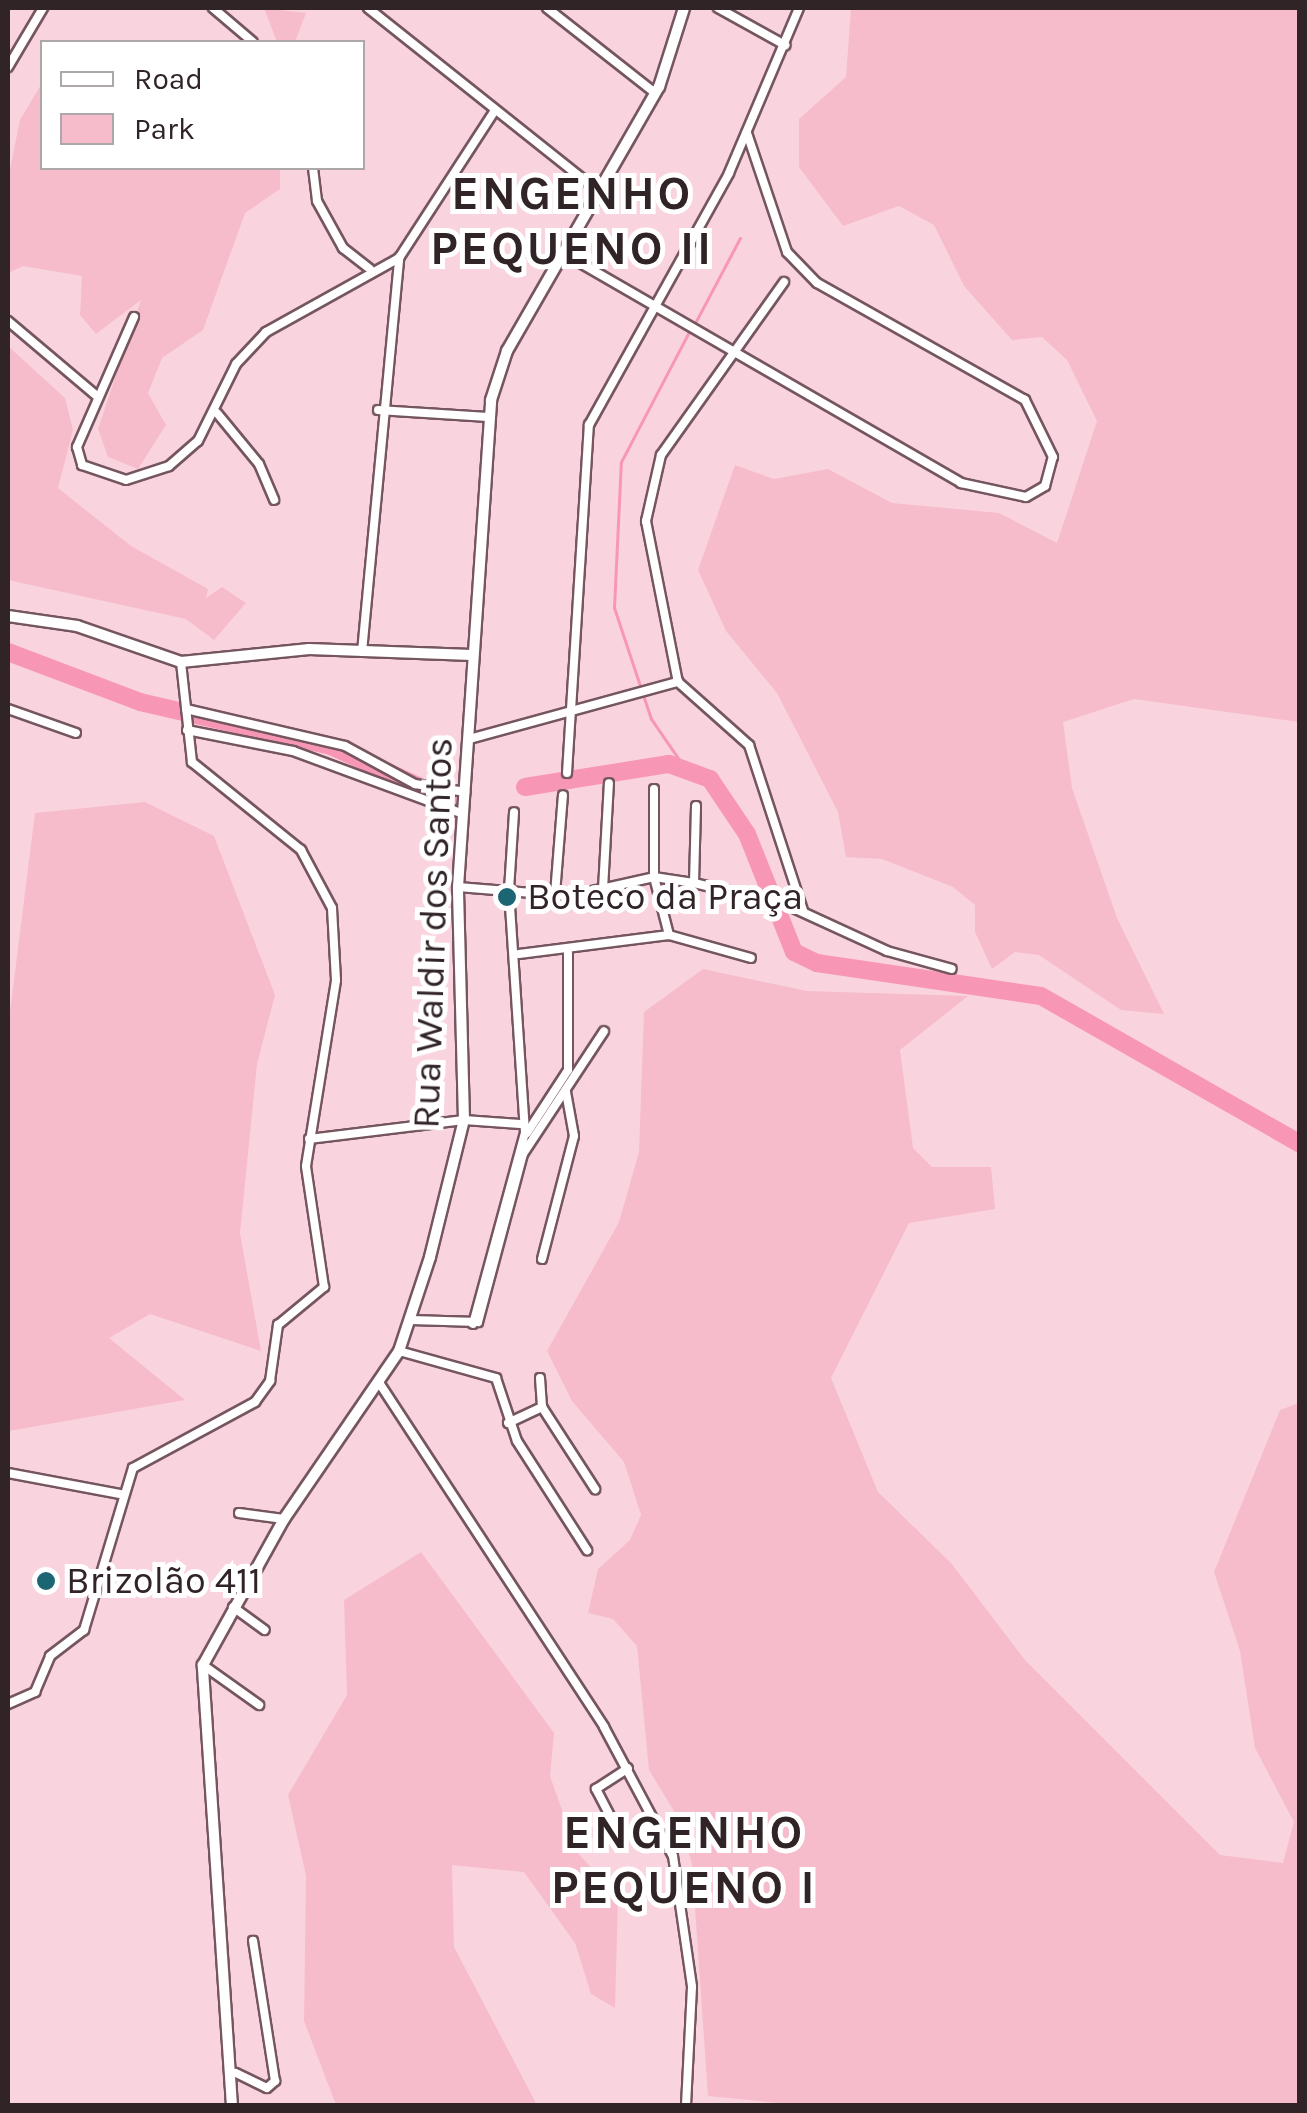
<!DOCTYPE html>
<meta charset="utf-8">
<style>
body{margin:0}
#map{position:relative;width:1307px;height:2113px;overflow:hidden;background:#f9d4de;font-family:Karla,sans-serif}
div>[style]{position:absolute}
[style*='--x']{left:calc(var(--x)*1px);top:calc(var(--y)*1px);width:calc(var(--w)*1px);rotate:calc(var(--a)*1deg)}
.green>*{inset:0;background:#f6bccc}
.stream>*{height:2.5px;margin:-1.25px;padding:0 1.25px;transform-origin:1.25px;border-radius:1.25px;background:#f897b5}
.river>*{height:18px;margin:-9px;padding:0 9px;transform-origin:9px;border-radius:9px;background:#f897b5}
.roads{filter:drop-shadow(2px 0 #75565f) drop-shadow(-2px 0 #75565f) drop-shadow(0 2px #75565f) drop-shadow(0 -2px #75565f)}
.minor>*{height:8px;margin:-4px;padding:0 4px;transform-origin:4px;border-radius:4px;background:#fff}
.tertiary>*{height:10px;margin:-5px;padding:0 5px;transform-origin:5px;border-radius:5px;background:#fff}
.dots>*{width:28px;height:28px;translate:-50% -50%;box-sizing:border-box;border:5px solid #fff;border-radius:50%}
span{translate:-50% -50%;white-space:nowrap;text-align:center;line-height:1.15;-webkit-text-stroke:10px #fff;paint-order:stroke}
.poi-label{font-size:38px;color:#312427}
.left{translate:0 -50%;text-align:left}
.street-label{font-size:38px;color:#312427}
.district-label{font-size:48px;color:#312427;font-weight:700;letter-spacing:2.5px}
.frame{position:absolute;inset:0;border:10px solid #312427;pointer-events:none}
.legend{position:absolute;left:40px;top:40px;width:325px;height:130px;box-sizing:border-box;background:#fff;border:2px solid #ada7a9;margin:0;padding:12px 18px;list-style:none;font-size:30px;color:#312427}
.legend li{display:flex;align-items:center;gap:20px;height:50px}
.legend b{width:50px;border:2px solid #ada7a9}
</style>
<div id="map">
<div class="green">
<div style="clip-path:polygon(264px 8px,306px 13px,295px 42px,277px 42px)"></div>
<div style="clip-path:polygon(851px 8px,1299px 8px,1299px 722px,1134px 699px,1063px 722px,1072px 788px,1117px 918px,1164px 1014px,1121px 1010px,1039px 955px,1015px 952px,992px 969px,975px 932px,975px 905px,953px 887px,882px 859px,846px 857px,838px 812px,777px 693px,726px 631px,698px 570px,735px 465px,774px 479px,828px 469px,892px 503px,999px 513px,1057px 543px,1097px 421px,1067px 360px,1042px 337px,1012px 340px,964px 286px,934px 225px,899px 206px,843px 226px,799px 167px,799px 119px,846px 77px)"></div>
<div style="clip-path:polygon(42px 83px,42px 168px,280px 168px,280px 189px,245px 213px,203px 330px,162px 358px,148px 393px,166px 425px,138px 469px,108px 457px,98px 429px,141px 300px,96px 334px,80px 315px,82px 276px,23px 266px,8px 273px,8px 179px,20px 120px)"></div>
<div style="clip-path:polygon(8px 346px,65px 398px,73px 430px,58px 488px,131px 546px,208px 589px,206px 598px,222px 587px,246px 603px,214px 640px,186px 619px,8px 580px)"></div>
<div style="clip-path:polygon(145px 802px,214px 836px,275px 995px,257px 1064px,240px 1233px,261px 1351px,150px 1314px,109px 1338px,185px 1400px,9px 1431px,8px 1028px,35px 813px)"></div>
<div style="clip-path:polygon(703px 969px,807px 991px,968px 996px,900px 1050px,913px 1148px,932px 1167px,991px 1167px,995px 1209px,909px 1223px,831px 1378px,878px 1492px,951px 1563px,1025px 1660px,1220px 1855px,1283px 1863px,1294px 1822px,1255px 1748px,1240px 1651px,1214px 1572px,1280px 1410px,1299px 1403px,1299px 2105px,808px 2106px,708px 2096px,692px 1864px,680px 1821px,649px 1770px,637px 1646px,613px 1619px,588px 1613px,598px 1569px,630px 1540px,641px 1515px,624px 1462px,572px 1401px,547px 1351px,619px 1222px,639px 1152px,644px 1012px)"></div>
<div style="clip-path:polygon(421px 1552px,554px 1733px,550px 1776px,577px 1852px,618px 1897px,615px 2008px,591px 1994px,575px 1943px,524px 1872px,452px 1865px,454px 1947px,537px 2105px,336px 2105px,304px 2021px,306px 1876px,288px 1795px,347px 1695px,344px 1600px)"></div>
</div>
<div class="stream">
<div style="--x:694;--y:325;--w:98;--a:-62.1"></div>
<div style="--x:686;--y:770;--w:62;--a:-124.5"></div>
<div style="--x:651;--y:719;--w:117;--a:-108.4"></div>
<div style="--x:614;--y:608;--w:146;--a:-87.3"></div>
<div style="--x:621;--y:462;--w:147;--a:-62.4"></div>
</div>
<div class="river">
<div style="--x:8;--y:652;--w:141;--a:20.7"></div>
<div style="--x:140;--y:702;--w:196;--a:13"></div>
<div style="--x:331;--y:746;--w:134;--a:24.7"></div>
<div style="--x:525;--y:787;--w:146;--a:-9.1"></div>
<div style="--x:669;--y:764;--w:44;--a:20.1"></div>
<div style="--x:710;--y:779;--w:66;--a:56.1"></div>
<div style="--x:747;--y:834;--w:127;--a:68.3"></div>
<div style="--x:794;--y:952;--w:25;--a:26"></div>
<div style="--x:817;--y:963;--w:226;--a:8.4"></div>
<div style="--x:1041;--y:996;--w:298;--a:29.7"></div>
</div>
<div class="roads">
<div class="minor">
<div style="--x:213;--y:8;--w:52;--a:40.4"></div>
<div style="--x:368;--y:8;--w:294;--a:38.5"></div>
<div style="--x:547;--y:8;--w:137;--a:38.2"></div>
<div style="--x:718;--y:8;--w:77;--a:28.9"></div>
<div style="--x:8;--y:67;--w:69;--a:-59.3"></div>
<div style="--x:313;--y:168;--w:33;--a:83"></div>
<div style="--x:317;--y:201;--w:54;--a:61"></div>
<div style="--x:343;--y:248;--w:34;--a:38"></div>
<div style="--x:563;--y:253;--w:460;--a:30"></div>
<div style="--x:961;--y:483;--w:66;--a:12.2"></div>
<div style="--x:1026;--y:497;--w:22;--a:-30"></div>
<div style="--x:1045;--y:486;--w:30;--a:-75"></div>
<div style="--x:1053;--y:457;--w:64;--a:-116.2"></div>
<div style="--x:1025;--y:400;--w:239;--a:-150.6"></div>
<div style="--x:817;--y:283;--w:43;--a:-134.1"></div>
<div style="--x:787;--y:252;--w:126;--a:-108.6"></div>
<div style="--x:784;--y:282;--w:212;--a:125.4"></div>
<div style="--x:661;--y:455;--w:68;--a:102.8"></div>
<div style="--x:646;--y:521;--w:164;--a:78.8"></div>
<div style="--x:678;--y:682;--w:95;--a:41.6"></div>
<div style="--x:749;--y:745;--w:174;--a:71.9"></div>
<div style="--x:134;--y:317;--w:142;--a:113.7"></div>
<div style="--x:77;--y:447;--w:19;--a:74"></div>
<div style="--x:82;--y:465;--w:46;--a:18.8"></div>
<div style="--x:126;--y:480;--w:45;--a:-18"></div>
<div style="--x:169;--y:466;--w:38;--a:-41"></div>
<div style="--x:198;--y:441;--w:86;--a:-63.7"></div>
<div style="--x:236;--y:364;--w:44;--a:-46.8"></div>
<div style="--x:266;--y:332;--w:152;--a:-29.1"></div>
<div style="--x:8;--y:321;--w:118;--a:40.2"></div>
<div style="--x:378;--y:410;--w:110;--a:3.6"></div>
<div style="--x:217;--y:413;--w:66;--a:50.5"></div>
<div style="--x:259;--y:464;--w:39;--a:67"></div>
<div style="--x:362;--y:652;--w:396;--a:-84.6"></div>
<div style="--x:399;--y:258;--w:173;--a:-57"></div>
<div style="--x:8;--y:709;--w:72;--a:19.4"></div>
<div style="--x:186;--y:709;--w:163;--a:13.1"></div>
<div style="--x:345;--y:746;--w:80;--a:28.5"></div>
<div style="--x:415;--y:784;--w:51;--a:9.1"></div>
<div style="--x:187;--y:730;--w:108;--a:11.2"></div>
<div style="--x:293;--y:751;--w:181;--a:20.3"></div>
<div style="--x:469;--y:739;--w:217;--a:-15.3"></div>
<div style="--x:567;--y:773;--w:349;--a:-86.4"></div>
<div style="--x:589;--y:425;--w:288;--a:-60.9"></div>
<div style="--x:729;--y:173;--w:179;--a:-67"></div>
<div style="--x:654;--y:789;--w:88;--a:90"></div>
<div style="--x:654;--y:877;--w:60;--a:75.5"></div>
<div style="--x:694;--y:883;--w:77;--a:-88.5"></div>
<div style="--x:458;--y:887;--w:112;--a:4.6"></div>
<div style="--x:570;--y:896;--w:86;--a:-12.7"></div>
<div style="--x:654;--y:877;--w:40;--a:8.5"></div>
<div style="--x:694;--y:883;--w:96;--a:13.3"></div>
<div style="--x:787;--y:905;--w:110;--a:24.7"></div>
<div style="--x:887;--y:951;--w:67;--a:15.5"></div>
<div style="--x:603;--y:889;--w:106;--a:-86.8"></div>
<div style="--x:555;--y:894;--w:99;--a:-85.4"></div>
<div style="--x:519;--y:954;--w:151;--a:-7.2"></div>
<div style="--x:669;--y:935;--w:85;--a:15.7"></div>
<div style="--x:527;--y:1133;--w:75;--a:-56.9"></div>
<div style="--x:568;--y:1070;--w:117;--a:-90"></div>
<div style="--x:309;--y:1139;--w:156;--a:-7"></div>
<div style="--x:464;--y:1120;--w:56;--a:4.1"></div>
<div style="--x:542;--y:1259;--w:127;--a:-75.4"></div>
<div style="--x:574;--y:1136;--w:45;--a:-100.3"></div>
<div style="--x:411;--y:1320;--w:67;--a:1.7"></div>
<div style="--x:478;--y:1322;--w:174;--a:-75"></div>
<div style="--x:523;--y:1154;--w:147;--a:-56.6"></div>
<div style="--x:473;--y:1324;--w:199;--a:-74.8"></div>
<div style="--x:525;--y:1132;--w:243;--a:-93.8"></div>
<div style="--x:509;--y:890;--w:78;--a:-86.3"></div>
<div style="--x:399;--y:1351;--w:101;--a:15.6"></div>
<div style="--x:496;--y:1378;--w:66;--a:71.6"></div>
<div style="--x:517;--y:1441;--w:130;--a:57.3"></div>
<div style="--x:540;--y:1378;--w:29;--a:86"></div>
<div style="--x:542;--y:1407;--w:98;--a:57.1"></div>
<div style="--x:378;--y:1381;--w:413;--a:56.8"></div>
<div style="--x:604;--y:1727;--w:146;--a:61.9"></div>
<div style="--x:673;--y:1856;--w:132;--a:81.7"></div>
<div style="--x:692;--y:1987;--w:119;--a:92.9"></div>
<div style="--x:508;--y:1423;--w:38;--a:-25"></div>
<div style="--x:8;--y:1473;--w:114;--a:10.6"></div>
<div style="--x:239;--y:1513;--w:45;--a:7.6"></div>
<div style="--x:233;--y:1607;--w:39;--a:36"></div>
<div style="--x:203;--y:1665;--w:69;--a:35.5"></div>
<div style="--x:8;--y:1704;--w:30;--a:-24"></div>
<div style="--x:35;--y:1692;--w:39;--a:-67"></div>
<div style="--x:50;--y:1656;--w:43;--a:-37.4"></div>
<div style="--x:84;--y:1630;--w:169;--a:-73.2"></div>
<div style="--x:133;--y:1468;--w:139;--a:-28.4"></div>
<div style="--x:255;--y:1402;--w:26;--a:-54"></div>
<div style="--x:270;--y:1381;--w:57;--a:-81.9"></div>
<div style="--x:278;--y:1325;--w:60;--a:-39.6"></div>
<div style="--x:324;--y:1287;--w:122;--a:-98.5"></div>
<div style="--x:306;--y:1166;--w:188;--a:-80.8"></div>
<div style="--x:336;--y:980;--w:72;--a:-93.2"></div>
<div style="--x:332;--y:908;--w:66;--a:-118.1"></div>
<div style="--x:301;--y:850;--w:140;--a:-141.1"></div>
<div style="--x:192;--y:762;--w:101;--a:-96.3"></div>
<div style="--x:619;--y:1833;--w:50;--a:-117.6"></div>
<div style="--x:596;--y:1789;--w:38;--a:-33"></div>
<div style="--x:236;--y:2073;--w:34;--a:26"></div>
<div style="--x:267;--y:2088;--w:11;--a:-41"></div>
<div style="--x:275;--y:2081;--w:142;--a:-98.9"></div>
</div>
<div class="tertiary">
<div style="--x:8;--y:616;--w:70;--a:8.2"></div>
<div style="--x:77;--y:626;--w:110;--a:19.1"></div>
<div style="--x:181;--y:662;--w:129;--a:-5.8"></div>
<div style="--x:309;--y:649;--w:163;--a:2.1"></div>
<div style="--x:232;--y:2106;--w:442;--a:-93.8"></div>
<div style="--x:203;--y:1665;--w:167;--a:-61"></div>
<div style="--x:284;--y:1519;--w:204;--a:-55.6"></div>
<div style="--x:399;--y:1351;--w:99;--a:-71.7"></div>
<div style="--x:430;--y:1257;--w:141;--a:-76.1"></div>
<div style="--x:464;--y:1120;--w:233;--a:-91.5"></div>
<div style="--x:458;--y:887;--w:488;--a:-86.1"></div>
<div style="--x:491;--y:400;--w:52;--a:-71.9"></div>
<div style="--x:507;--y:351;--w:305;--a:-60.1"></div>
<div style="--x:659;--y:87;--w:83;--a:-72.4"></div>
</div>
</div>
<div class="dots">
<div style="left:507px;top:897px;background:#1c6572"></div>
<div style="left:46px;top:1581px;background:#1c6572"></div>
</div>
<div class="poi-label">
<span class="left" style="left:527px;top:897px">Boteco da Praça</span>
<span class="left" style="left:66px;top:1581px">Brizolão 411</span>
</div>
<div class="street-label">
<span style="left:433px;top:933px;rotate:-88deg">Rua Waldir dos Santos</span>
</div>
<div class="district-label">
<span style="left:572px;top:221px">ENGENHO<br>PEQUENO II</span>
<span style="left:684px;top:1860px">ENGENHO<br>PEQUENO I</span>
</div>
<div class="frame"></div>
<ul class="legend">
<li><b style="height:12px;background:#fff"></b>Road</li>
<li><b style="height:28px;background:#f6bccc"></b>Park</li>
</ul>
</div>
